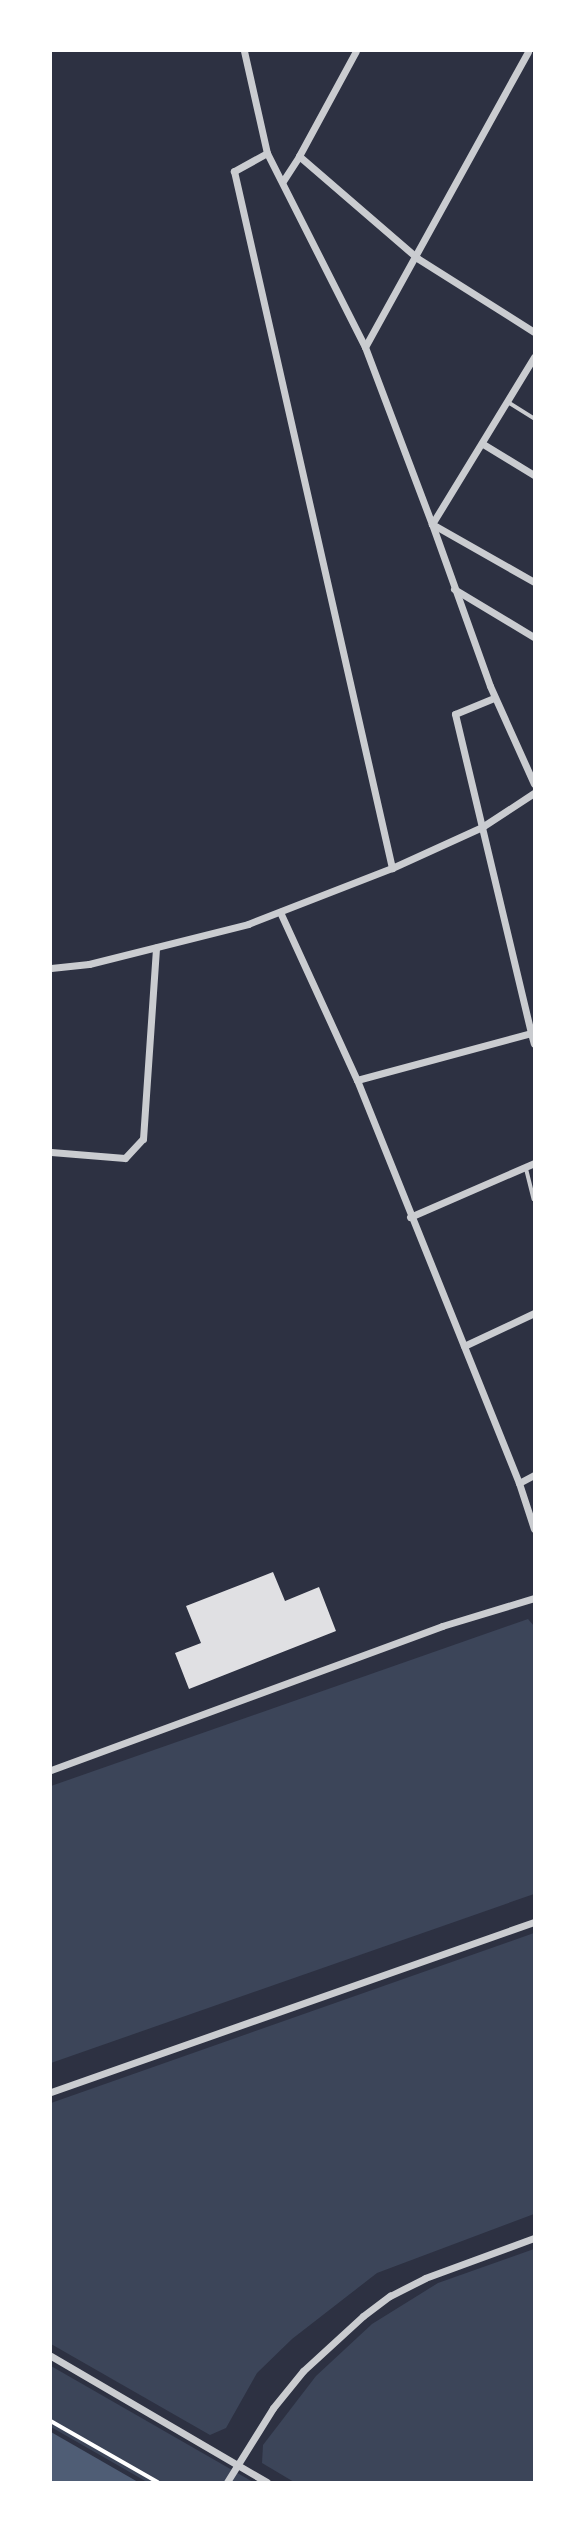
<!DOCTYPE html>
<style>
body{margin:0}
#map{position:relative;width:585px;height:2533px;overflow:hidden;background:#2d3142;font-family:"IBM Plex Sans",sans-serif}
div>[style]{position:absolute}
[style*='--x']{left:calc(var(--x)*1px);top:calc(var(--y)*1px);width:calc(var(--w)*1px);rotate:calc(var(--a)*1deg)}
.green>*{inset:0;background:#3c4559}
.water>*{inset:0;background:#4f5d75}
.building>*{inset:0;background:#e0e0e3}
.path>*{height:3.5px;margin:-1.75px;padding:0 1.75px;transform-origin:1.75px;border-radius:1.75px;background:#fff}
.service>*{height:3.5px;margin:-1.75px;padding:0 1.75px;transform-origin:1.75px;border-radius:1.75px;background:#caccd0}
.minor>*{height:7px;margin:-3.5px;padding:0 3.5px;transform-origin:3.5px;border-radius:3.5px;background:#caccd0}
span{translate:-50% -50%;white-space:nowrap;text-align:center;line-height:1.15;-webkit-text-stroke:7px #fff;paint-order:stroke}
.frame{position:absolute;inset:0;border:52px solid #fff;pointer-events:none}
</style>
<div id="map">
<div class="green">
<div style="clip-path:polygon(528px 1619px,534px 1626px,534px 1894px,51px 2063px,51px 1786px)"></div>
<div style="clip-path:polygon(534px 1933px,534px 2214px,377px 2273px,292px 2339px,257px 2373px,226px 2428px,210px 2435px,51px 2344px,51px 2103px)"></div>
<div style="clip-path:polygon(534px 2249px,534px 2482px,294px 2482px,262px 2463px,263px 2445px,316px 2376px,372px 2324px,438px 2283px)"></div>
<div style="clip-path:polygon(51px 2366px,253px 2482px,147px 2482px,51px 2427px)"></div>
</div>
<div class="water">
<div style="clip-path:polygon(51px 2432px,138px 2482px,51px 2482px)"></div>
</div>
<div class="building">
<div style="clip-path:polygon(273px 1572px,285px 1601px,319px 1587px,336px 1631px,189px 1689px,175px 1653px,201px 1643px,186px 1606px)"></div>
</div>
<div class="path">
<div style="--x:51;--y:2421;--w:123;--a:29.7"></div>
</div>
<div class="service">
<div style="--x:508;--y:402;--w:31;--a:32"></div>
<div style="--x:526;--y:1167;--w:33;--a:76"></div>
</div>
<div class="minor">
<div style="--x:244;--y:51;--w:105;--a:77.3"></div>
<div style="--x:267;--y:153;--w:217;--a:63.2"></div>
<div style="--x:365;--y:347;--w:189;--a:69.3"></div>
<div style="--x:432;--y:524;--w:172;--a:70.3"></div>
<div style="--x:490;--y:686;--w:107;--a:65.8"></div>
<div style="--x:267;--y:153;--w:38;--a:151"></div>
<div style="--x:234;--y:171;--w:715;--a:77.23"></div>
<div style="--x:299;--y:156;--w:119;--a:-61.5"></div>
<div style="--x:283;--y:181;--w:30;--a:-57"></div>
<div style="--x:299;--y:156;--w:156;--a:40.8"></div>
<div style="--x:417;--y:258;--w:138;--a:32.3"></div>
<div style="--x:365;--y:347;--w:337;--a:-61.1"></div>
<div style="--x:534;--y:357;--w:196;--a:121.4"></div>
<div style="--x:432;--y:524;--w:117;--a:29.6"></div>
<div style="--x:483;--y:444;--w:60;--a:31.3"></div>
<div style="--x:454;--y:589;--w:93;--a:31"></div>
<div style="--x:280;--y:912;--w:185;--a:65.4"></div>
<div style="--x:357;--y:1080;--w:434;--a:68.1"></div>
<div style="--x:519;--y:1483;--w:48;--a:71.9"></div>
<div style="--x:51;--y:968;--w:38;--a:-6"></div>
<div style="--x:89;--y:964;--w:164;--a:-14.1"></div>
<div style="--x:248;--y:924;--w:155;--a:-21.3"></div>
<div style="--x:392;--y:868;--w:99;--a:-24.5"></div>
<div style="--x:482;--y:827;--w:62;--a:-33.2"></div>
<div style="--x:531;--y:1033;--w:11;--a:75"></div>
<div style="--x:357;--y:1080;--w:180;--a:-15.1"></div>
<div style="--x:531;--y:1033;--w:328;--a:-103.4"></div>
<div style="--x:455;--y:714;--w:42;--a:-22.3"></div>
<div style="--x:51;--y:1152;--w:74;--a:4.6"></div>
<div style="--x:125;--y:1158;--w:26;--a:-47"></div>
<div style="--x:143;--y:1139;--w:192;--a:-86.1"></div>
<div style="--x:410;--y:1217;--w:135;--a:-23.5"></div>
<div style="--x:464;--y:1346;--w:77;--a:-25.2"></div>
<div style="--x:519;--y:1483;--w:17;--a:-28"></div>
<div style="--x:51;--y:1770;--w:417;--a:-20.2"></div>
<div style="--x:442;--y:1626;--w:96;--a:-16.9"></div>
<div style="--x:51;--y:2092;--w:512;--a:-19.39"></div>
<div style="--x:51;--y:2356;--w:250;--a:30.3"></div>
<div style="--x:227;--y:2482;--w:87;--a:-58.1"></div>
<div style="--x:273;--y:2408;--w:48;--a:-51"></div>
<div style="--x:303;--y:2371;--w:81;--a:-42.5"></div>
<div style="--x:363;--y:2316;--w:34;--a:-37"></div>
<div style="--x:390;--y:2296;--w:39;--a:-27"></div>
<div style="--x:425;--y:2278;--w:116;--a:-20.2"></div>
</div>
<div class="frame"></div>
</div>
